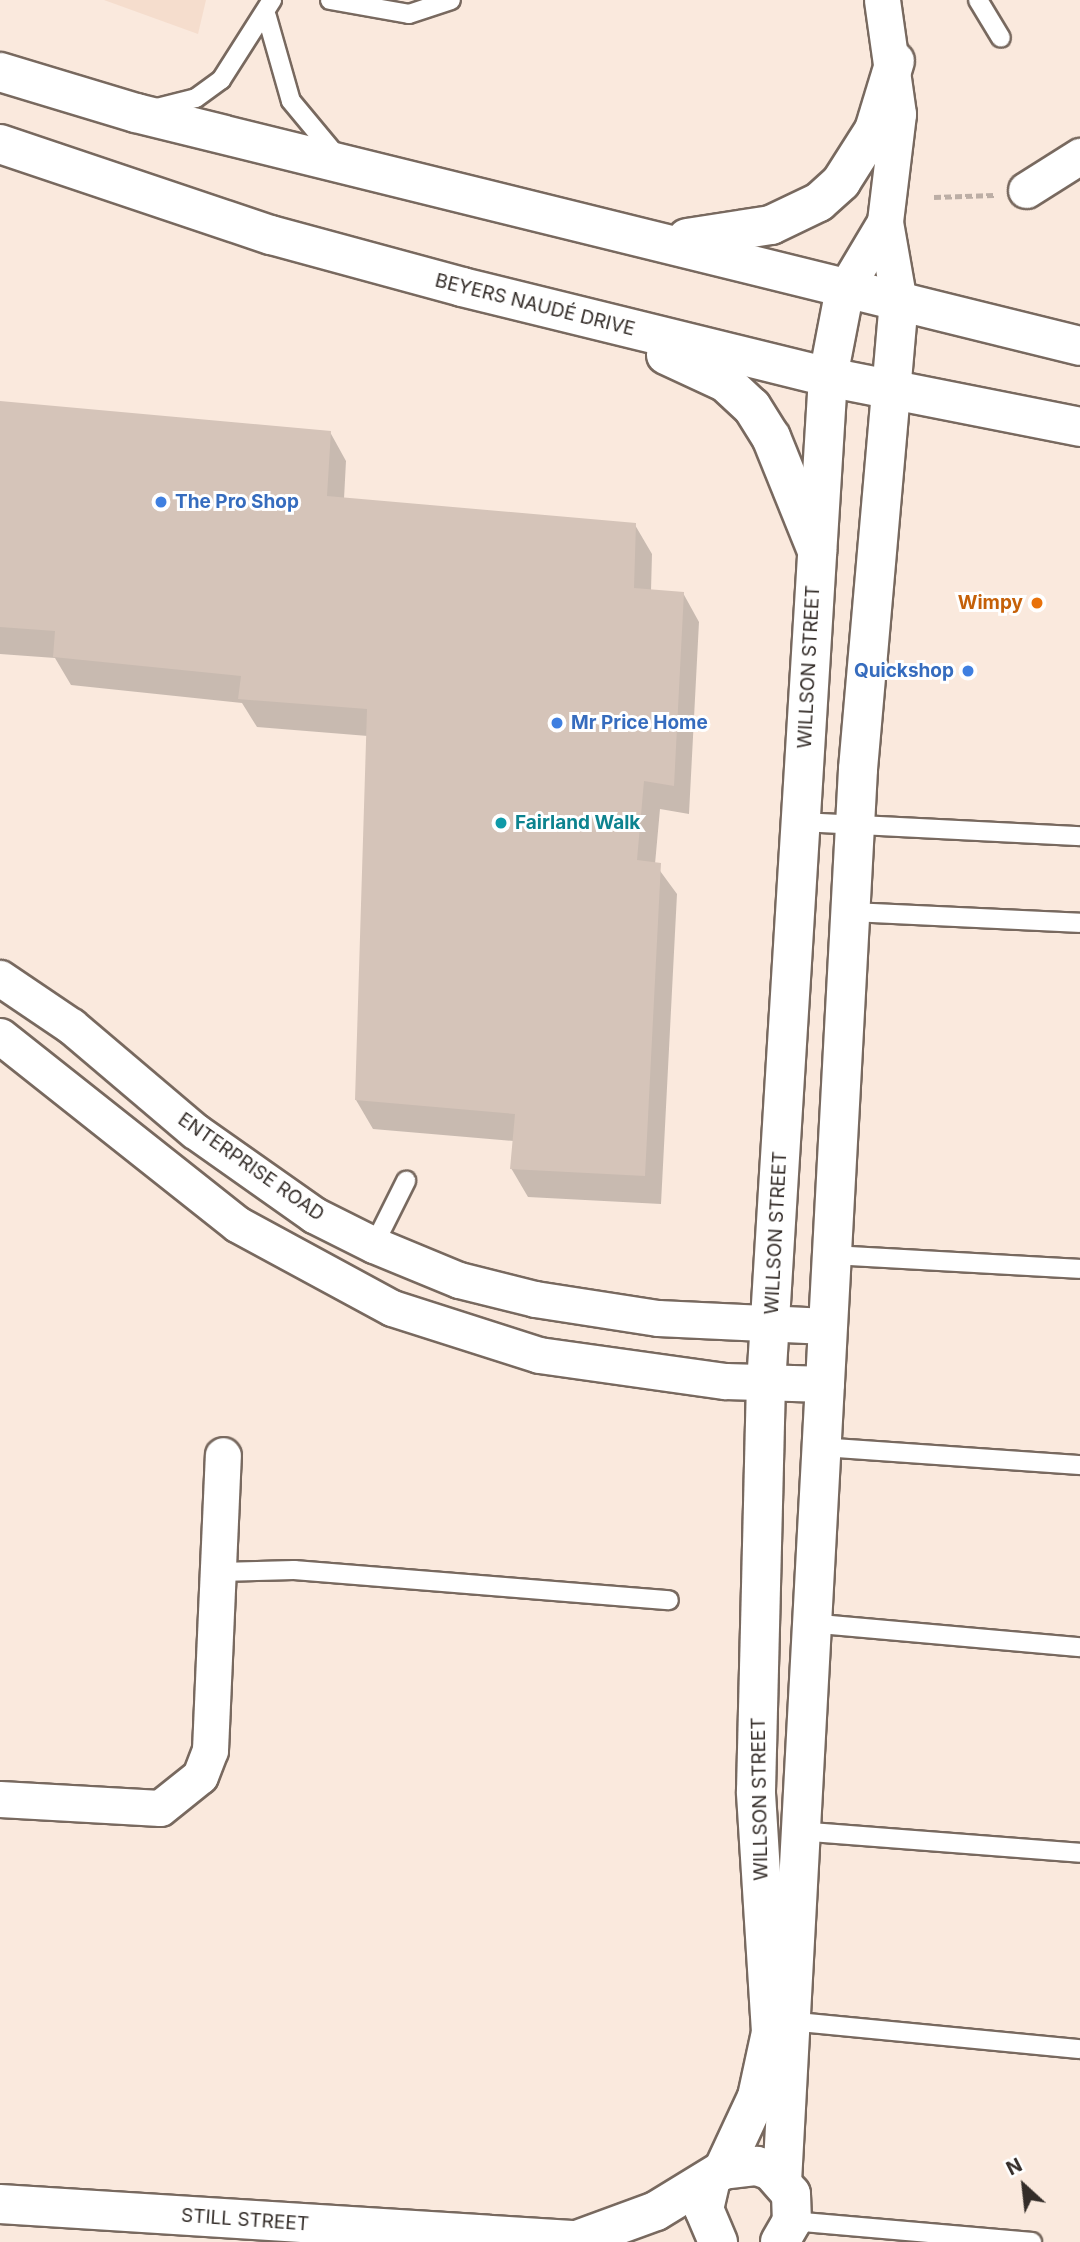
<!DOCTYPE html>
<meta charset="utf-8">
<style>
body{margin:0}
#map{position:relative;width:1080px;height:2242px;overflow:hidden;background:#fae9dd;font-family:Inter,sans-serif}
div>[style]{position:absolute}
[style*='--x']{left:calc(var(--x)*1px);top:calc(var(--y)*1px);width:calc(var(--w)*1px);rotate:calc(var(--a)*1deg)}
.built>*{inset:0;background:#f5ddcd}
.shadow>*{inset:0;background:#0003}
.building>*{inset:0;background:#d5c4b9}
.path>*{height:4.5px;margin-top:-2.25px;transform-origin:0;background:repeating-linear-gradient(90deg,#bcaea5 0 7px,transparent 0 10.5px)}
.roads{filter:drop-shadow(2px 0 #78695f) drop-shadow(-2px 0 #78695f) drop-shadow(0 2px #78695f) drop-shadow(0 -2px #78695f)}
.service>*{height:18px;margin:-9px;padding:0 9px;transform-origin:9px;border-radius:9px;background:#fff}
.minor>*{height:35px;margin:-17.5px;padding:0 17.5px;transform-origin:17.5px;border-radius:17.5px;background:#fff}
.tertiary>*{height:38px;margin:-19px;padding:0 19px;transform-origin:19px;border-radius:19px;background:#fff}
.primary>*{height:38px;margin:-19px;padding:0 19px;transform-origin:19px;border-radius:19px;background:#fff}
.dots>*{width:19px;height:19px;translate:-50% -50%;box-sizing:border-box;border:4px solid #fff;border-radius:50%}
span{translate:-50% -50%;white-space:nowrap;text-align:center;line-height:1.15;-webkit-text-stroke:6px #fff;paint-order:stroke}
.street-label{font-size:19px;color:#342d29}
.shop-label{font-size:19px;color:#366cbe;font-weight:700}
.left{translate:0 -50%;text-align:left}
.right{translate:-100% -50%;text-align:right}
.food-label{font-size:19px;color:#c56008;font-weight:700}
.culture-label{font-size:19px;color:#0d838f;font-weight:700}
.north{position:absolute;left:989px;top:2151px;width:70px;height:70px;-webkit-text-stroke:5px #fff;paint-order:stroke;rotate:333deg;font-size:19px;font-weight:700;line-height:28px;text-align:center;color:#342d29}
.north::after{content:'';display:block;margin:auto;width:24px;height:32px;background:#342d29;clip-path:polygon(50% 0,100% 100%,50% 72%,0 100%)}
</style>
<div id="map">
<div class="built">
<div style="clip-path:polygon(104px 0,206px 0,198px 34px)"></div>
</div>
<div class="shadow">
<div style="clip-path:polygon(0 402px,330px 432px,346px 461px,344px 499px,635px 525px,652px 554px,651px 591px,683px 593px,699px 622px,689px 814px,660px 809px,655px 864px,677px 894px,661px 1204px,528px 1197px,511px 1168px,514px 1141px,373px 1129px,356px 1100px,368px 736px,257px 727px,242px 703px,71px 685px,55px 658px,0 654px)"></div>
</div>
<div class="building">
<div style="clip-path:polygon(0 401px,331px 431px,327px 496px,636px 523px,634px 588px,684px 592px,674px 786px,644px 781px,637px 860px,661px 863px,645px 1176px,510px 1169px,515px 1114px,355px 1100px,367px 709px,238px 699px,241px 676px,53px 657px,55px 631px,0 627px)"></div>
</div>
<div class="path">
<div style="--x:934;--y:197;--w:60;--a:-1.9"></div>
</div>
<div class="roads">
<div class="service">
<div style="--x:330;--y:0;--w:80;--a:10"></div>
<div style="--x:409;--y:14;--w:44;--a:-18.4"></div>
<div style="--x:978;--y:0;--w:44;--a:58.8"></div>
<div style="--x:267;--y:17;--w:87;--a:74.1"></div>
<div style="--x:291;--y:101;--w:69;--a:50.3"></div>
<div style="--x:153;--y:109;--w:44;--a:-14.3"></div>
<div style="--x:196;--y:98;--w:31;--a:-36"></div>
<div style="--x:221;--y:80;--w:95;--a:-57.5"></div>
<div style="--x:800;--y:822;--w:280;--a:2.9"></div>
<div style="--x:850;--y:912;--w:230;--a:2.7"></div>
<div style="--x:374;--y:1245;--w:72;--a:-63.4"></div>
<div style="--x:832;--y:1255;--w:248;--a:3.2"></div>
<div style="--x:821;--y:1447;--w:260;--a:4"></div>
<div style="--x:220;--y:1572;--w:74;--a:-1.5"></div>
<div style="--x:294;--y:1570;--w:376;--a:4.6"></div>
<div style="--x:809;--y:1623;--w:272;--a:5.1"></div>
<div style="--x:797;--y:1831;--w:284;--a:4.4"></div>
<div style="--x:788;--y:2021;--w:293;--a:5.5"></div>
<div style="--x:792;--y:2221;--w:241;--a:5"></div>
</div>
<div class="minor">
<div style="--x:882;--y:0;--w:115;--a:82"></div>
<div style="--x:898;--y:114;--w:109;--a:96.9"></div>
<div style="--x:885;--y:222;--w:81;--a:80.1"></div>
<div style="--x:1026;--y:190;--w:64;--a:-32.2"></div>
<div style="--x:845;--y:289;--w:78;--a:-59.2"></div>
<div style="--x:0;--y:978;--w:86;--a:34.1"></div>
<div style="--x:71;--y:1026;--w:162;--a:40.3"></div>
<div style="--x:195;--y:1131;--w:146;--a:35.2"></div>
<div style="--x:314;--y:1215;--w:67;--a:26.6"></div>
<div style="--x:374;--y:1245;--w:92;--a:22.4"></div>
<div style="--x:459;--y:1280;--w:78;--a:14"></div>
<div style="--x:535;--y:1299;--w:124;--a:8.8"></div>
<div style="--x:658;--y:1318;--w:169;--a:2.7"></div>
<div style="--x:0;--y:1036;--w:303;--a:38.4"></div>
<div style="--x:237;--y:1224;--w:176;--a:28.5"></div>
<div style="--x:392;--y:1308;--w:154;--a:17.7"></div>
<div style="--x:539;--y:1355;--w:188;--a:8"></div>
<div style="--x:725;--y:1381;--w:101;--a:1.7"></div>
<div style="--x:0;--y:1799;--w:160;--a:3.2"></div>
<div style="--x:160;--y:1808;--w:51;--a:-38.7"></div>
<div style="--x:200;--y:1776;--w:28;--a:-69"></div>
<div style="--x:210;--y:1750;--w:295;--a:-87.5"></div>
</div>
<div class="tertiary">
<div style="--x:723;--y:2170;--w:81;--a:-65"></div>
<div style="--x:757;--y:2097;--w:66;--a:-77.8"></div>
<div style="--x:771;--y:2032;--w:241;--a:-93.6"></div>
<div style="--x:756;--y:1791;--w:406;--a:-88.6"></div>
<div style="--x:766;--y:1385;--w:1010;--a:-86.48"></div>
<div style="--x:828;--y:377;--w:90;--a:-79.1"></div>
<div style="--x:711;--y:2179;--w:31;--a:103"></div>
<div style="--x:704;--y:2209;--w:36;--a:67"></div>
<div style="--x:782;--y:2182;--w:1415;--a:-86.92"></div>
<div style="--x:858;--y:769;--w:469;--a:-85"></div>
<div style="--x:0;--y:2204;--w:605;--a:3.6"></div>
<div style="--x:574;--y:2241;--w:87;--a:-20.1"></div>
<div style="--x:656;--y:2211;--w:79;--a:-31.5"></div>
<div style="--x:723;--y:2170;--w:34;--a:-7"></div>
<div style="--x:757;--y:2166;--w:15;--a:20"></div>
<div style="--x:771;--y:2171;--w:30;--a:49"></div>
<div style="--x:791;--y:2194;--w:27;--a:88"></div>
<div style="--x:792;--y:2221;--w:24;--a:120"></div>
</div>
<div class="primary">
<div style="--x:0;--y:72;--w:142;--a:16.8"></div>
<div style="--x:136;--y:113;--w:972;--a:13.86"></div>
<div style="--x:0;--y:144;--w:286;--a:18.6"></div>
<div style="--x:271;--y:235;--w:198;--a:15.2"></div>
<div style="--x:462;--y:287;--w:377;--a:13.8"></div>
<div style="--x:828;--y:377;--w:257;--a:11.2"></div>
<div style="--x:687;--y:238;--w:85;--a:-8.8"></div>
<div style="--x:771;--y:225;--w:53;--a:-25.6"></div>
<div style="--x:819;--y:202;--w:30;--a:-42"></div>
<div style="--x:841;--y:182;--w:62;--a:-57.6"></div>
<div style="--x:874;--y:130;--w:72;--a:-73.1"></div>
<div style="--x:666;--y:355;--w:66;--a:25"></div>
<div style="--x:726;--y:383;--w:35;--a:43"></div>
<div style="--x:752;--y:407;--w:36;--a:58"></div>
<div style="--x:771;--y:437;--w:123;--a:68"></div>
</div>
</div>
<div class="dots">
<div style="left:161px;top:502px;background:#3f7fe0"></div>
<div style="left:1037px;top:603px;background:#e8710a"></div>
<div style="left:968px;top:671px;background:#3f7fe0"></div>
<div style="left:557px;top:723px;background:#3f7fe0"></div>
<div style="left:501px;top:823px;background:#0f9aa8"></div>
</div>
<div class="street-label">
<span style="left:535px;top:305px;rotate:14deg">BEYERS NAUDÉ DRIVE</span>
<span style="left:809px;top:667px;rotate:-87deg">WILLSON STREET</span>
<span style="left:251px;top:1167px;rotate:35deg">ENTERPRISE ROAD</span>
<span style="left:776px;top:1233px;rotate:-87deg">WILLSON STREET</span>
<span style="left:760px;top:1799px;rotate:-91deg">WILLSON STREET</span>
<span style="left:245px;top:2220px;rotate:4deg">STILL STREET</span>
</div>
<div class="shop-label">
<span class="left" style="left:175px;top:502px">The Pro Shop</span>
<span class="right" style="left:954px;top:671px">Quickshop</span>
<span class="left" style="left:571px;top:723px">Mr Price Home</span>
</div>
<div class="food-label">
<span class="right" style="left:1023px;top:603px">Wimpy</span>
</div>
<div class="culture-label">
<span class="left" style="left:515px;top:823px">Fairland Walk</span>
</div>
<div class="north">N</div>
</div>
